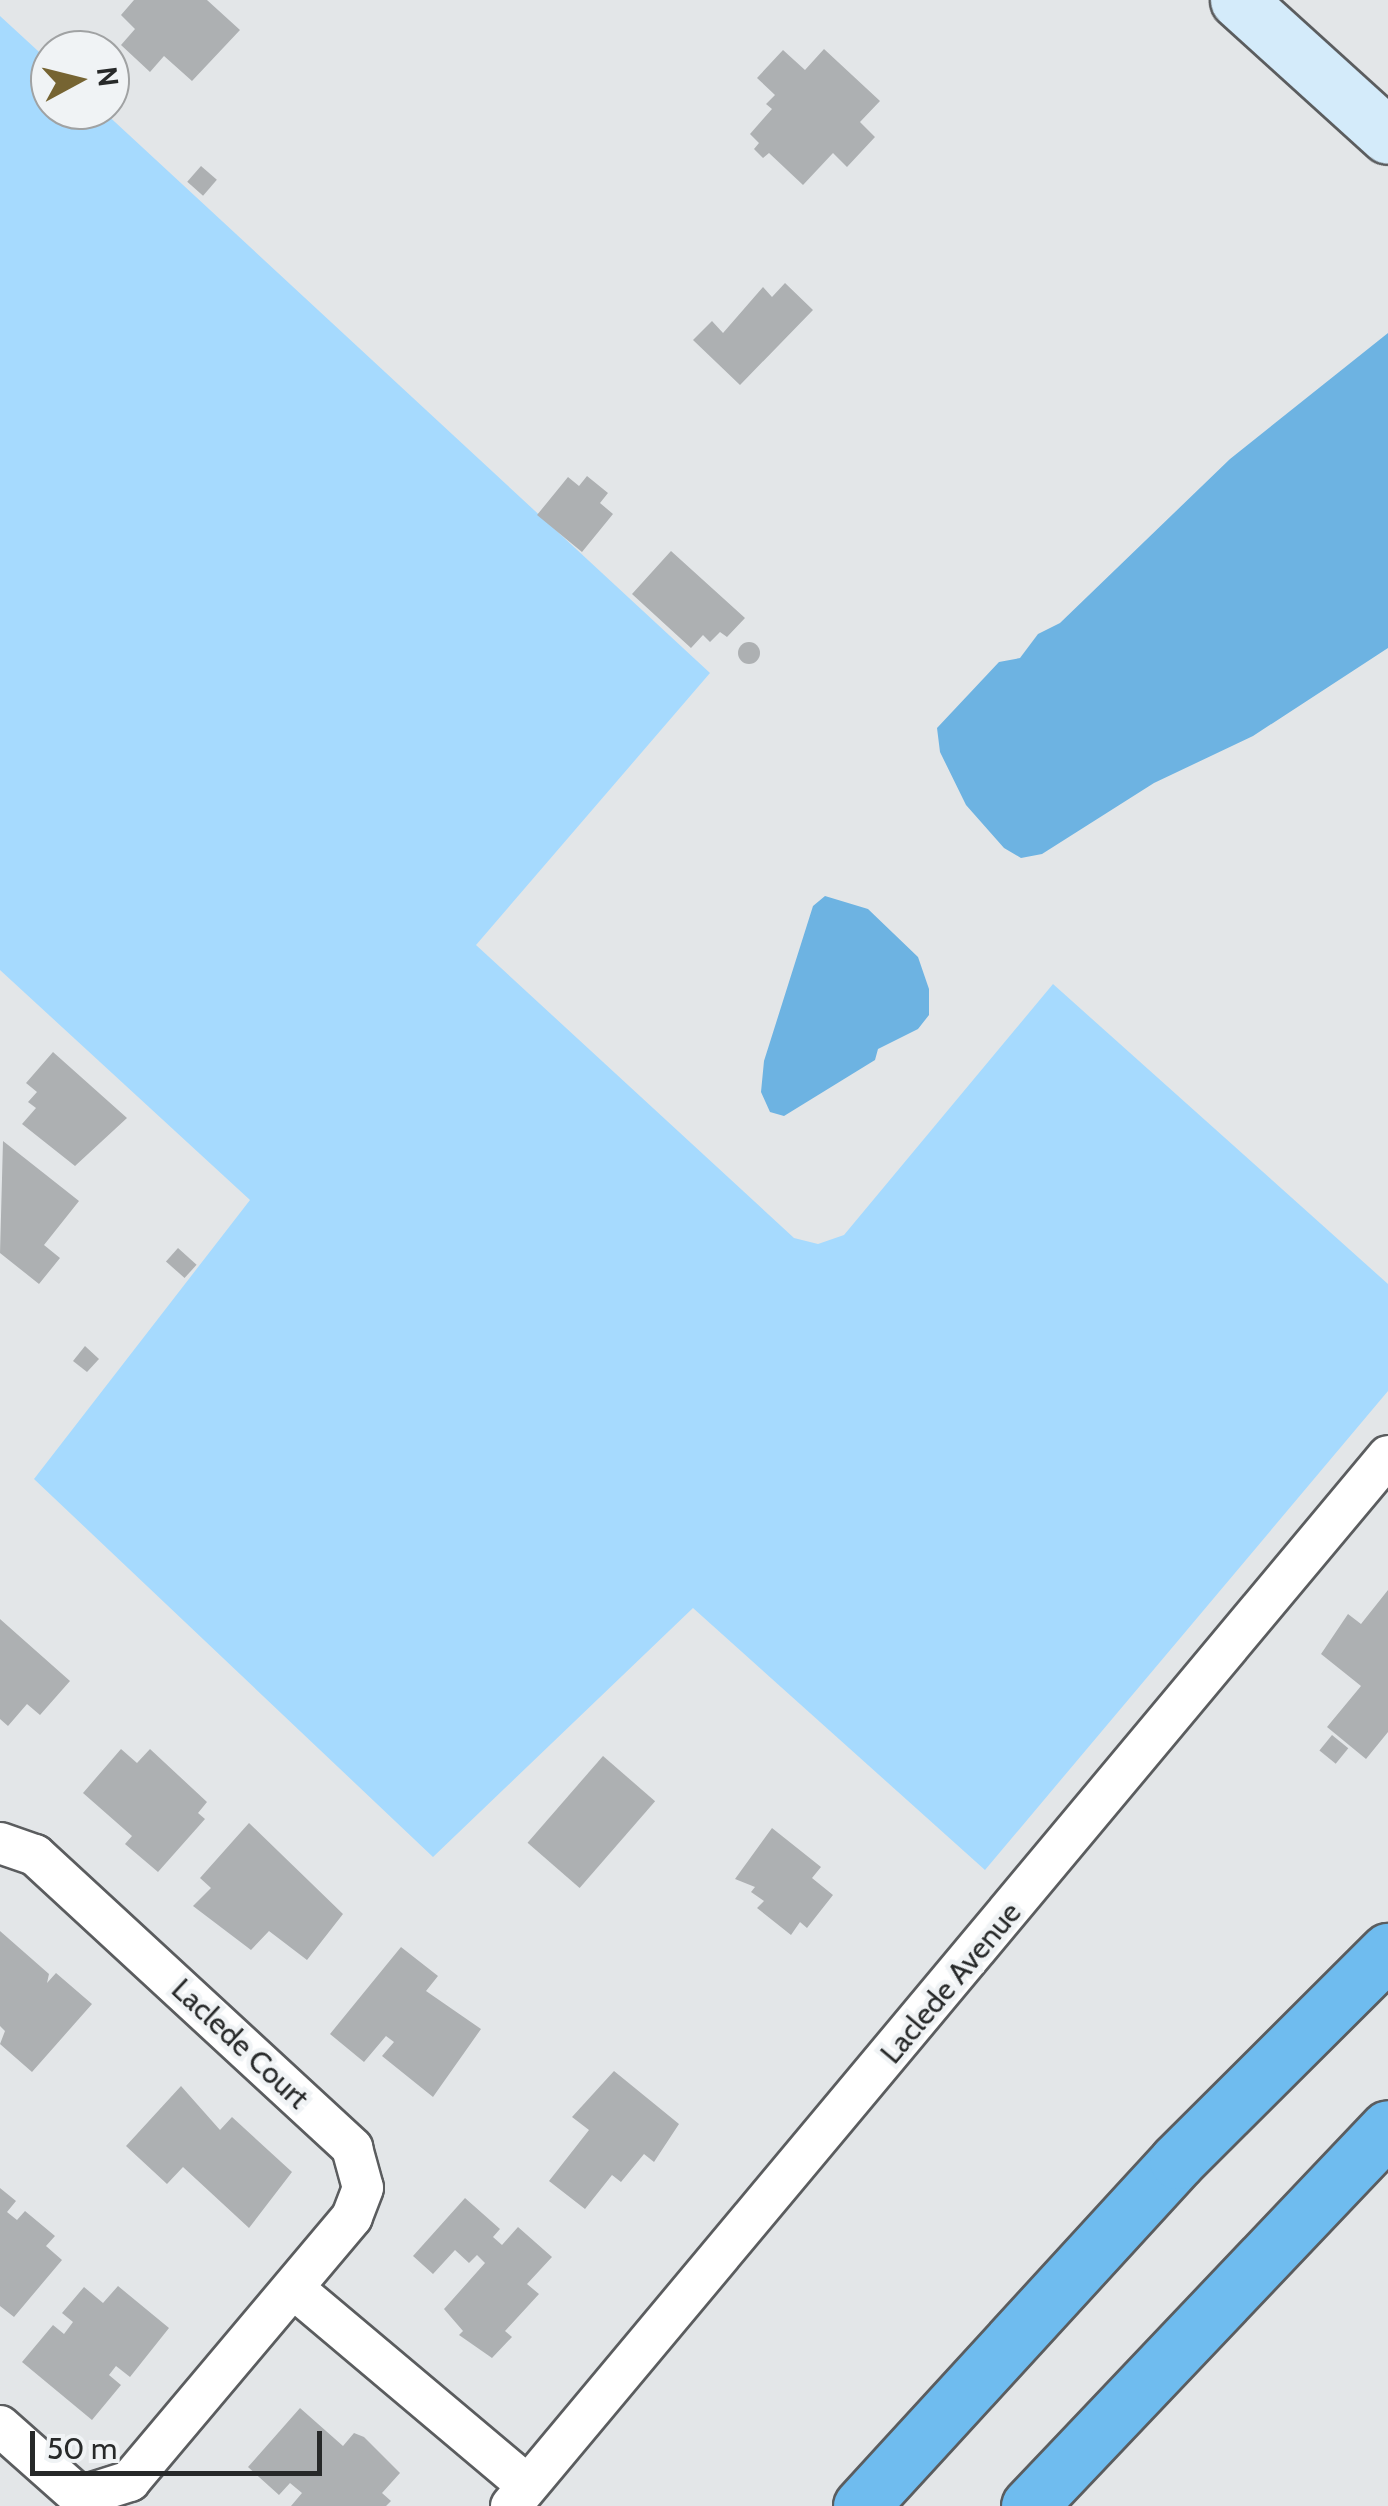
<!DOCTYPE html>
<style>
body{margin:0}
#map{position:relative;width:1388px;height:2506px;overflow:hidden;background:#e3e6e8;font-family:Cabin,sans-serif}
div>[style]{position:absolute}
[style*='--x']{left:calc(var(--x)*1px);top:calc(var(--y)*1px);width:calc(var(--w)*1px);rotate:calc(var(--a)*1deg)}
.green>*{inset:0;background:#a6dafe}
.water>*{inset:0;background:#6db3e2}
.building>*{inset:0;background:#adb0b2;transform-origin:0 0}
.round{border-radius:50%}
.roads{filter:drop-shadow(2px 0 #5b5d5f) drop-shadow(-2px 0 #5b5d5f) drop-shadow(0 2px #5b5d5f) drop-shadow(0 -2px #5b5d5f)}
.street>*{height:40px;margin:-20px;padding:0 20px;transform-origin:20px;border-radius:20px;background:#fff}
.secondary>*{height:55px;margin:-27.5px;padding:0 27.5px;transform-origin:27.5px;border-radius:27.5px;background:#d4ebfa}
.highway>*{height:55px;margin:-27.5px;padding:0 27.5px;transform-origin:27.5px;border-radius:27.5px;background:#6fbcef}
span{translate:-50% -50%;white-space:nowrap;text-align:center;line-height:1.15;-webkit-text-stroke:9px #f0f3f5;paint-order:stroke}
.street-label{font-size:30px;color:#272929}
.north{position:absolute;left:30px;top:30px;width:100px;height:100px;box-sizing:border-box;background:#f0f3f5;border:2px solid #a0a2a3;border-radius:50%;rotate:83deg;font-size:28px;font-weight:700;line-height:40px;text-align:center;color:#272929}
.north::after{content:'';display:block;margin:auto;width:35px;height:45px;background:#766432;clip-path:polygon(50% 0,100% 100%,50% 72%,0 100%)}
.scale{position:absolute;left:30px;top:2431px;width:292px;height:45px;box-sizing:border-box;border:5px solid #272929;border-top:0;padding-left:12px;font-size:30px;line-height:35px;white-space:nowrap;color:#272929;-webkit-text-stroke:8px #f0f3f5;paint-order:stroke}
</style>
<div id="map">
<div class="green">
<div style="clip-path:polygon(0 16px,50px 62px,50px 110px,102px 110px,710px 673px,476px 945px,794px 1238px,818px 1244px,844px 1235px,1053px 984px,1388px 1284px,1388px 1391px,985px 1870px,693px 1608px,433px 1857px,34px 1479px,250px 1200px,0 970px)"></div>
</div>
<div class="water">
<div style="clip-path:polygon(1388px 333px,1388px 648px,1253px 736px,1154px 783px,1042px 854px,1021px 858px,1004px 848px,966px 805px,940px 752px,937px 728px,999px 662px,1020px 658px,1038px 634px,1060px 623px,1230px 459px)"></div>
<div style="clip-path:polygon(825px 896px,868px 909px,918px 957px,929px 989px,929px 1015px,918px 1029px,878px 1049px,875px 1060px,784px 1116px,770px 1112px,761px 1092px,764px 1061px,813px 906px)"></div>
</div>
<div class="building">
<div style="clip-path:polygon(134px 0,207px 0,240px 30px,192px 81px,164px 56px,150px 72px,121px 45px,135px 29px,121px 15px)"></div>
<div style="clip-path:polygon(824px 49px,880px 101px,860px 122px,875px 137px,847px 167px,833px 153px,803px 185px,769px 153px,763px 158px,754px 149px,759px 143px,750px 134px,772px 109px,766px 104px,775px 95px,757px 78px,783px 50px,805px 70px)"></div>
<div style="left:201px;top:166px;width:21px;height:21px;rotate:41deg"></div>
<div style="clip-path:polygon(785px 283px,813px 310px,740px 385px,693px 340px,712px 321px,723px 333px,763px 287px,772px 297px)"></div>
<div style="clip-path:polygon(587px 476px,608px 493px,600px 503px,613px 514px,582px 552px,537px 515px,568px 477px,579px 486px)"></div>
<div style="clip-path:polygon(671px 551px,745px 618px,727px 637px,720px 632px,710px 642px,703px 635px,691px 648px,632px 594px)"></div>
<div class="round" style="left:738px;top:642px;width:22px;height:22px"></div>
<div style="clip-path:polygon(53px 1052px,127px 1118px,75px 1166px,22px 1124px,36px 1108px,28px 1102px,37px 1092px,26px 1083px)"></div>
<div style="clip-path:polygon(3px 1141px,79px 1201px,44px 1245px,60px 1258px,39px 1284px,0 1253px)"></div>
<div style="left:178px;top:1248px;width:25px;height:18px;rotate:42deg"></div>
<div style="clip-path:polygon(85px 1346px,99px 1359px,87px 1372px,73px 1361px)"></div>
<div style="clip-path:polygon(1388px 1590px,1388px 1732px,1366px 1759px,1327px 1727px,1361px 1686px,1321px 1654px,1348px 1614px,1361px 1624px)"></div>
<div style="clip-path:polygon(0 1619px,70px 1681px,40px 1715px,27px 1704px,8px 1726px,0 1719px)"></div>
<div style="left:1332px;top:1735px;width:21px;height:20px;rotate:39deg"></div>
<div style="clip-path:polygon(121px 1749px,137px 1763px,150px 1749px,207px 1802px,198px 1813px,205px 1819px,158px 1872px,125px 1844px,132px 1836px,83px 1793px)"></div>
<div style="left:603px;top:1756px;width:69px;height:115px;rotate:41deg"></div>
<div style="clip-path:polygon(249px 1823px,343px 1914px,307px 1960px,269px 1931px,251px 1950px,193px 1906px,211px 1888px,200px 1878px)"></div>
<div style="clip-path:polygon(772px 1828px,821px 1867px,812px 1878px,833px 1895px,807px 1928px,800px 1922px,791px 1935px,757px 1908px,764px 1901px,751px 1892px,755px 1887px,735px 1879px)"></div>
<div style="clip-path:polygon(0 1931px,49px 1974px,47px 1983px,56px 1973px,92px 2004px,32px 2072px,0 2044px,5px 2031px,0 2026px)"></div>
<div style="clip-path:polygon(401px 1947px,438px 1976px,426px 1991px,481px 2029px,433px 2097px,382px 2056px,394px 2042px,386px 2036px,364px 2062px,330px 2034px)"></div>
<div style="clip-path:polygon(614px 2071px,679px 2124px,654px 2162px,644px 2154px,621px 2182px,612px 2175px,585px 2209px,549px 2181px,589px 2130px,572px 2117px)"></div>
<div style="clip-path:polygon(181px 2086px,220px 2130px,232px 2117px,292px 2172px,249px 2228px,183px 2167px,167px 2184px,126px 2146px)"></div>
<div style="clip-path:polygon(0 2188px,16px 2201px,7px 2212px,17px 2220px,25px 2211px,55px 2236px,46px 2246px,62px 2260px,14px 2317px,0 2306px)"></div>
<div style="clip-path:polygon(465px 2198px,500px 2229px,493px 2237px,502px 2245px,518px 2227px,552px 2257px,527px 2284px,539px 2294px,505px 2331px,512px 2337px,492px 2358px,459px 2335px,463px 2331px,444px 2309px,485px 2263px,477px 2255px,469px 2263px,455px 2250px,433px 2274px,413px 2256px)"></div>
<div style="clip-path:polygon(118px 2286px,169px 2328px,130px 2377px,116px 2366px,109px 2375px,121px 2385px,92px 2420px,22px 2362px,53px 2325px,64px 2334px,73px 2322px,62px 2313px,84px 2287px,103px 2303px)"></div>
<div style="clip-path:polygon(300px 2408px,343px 2446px,354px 2433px,364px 2437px,400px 2473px,382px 2493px,391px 2501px,386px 2506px,291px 2506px,302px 2493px,290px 2483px,279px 2495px,248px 2467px)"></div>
</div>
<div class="roads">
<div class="street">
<div style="--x:0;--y:1843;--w:37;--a:19"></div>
<div style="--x:35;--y:1855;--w:432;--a:42.7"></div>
<div style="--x:352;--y:2148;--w:41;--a:74.6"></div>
<div style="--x:363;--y:2188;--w:31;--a:111"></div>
<div style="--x:352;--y:2217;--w:345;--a:130.1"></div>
<div style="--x:130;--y:2481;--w:52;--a:162.3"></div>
<div style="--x:80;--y:2497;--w:107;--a:-138.4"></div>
<div style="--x:293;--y:2288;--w:306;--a:40.1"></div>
<div style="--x:511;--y:2506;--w:1368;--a:-50.13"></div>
</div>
<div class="secondary">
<div style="--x:1238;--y:0;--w:202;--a:42.2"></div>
</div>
<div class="highway">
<div style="--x:861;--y:2506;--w:468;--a:-47.5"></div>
<div style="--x:1177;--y:2161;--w:298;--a:-44.9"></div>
<div style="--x:1029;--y:2506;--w:521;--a:-46.48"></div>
</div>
</div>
<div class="street-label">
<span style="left:951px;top:1983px;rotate:-50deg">Laclede Avenue</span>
<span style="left:240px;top:2044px;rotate:43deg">Laclede Court</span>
</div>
<div class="north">N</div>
<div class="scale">50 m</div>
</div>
